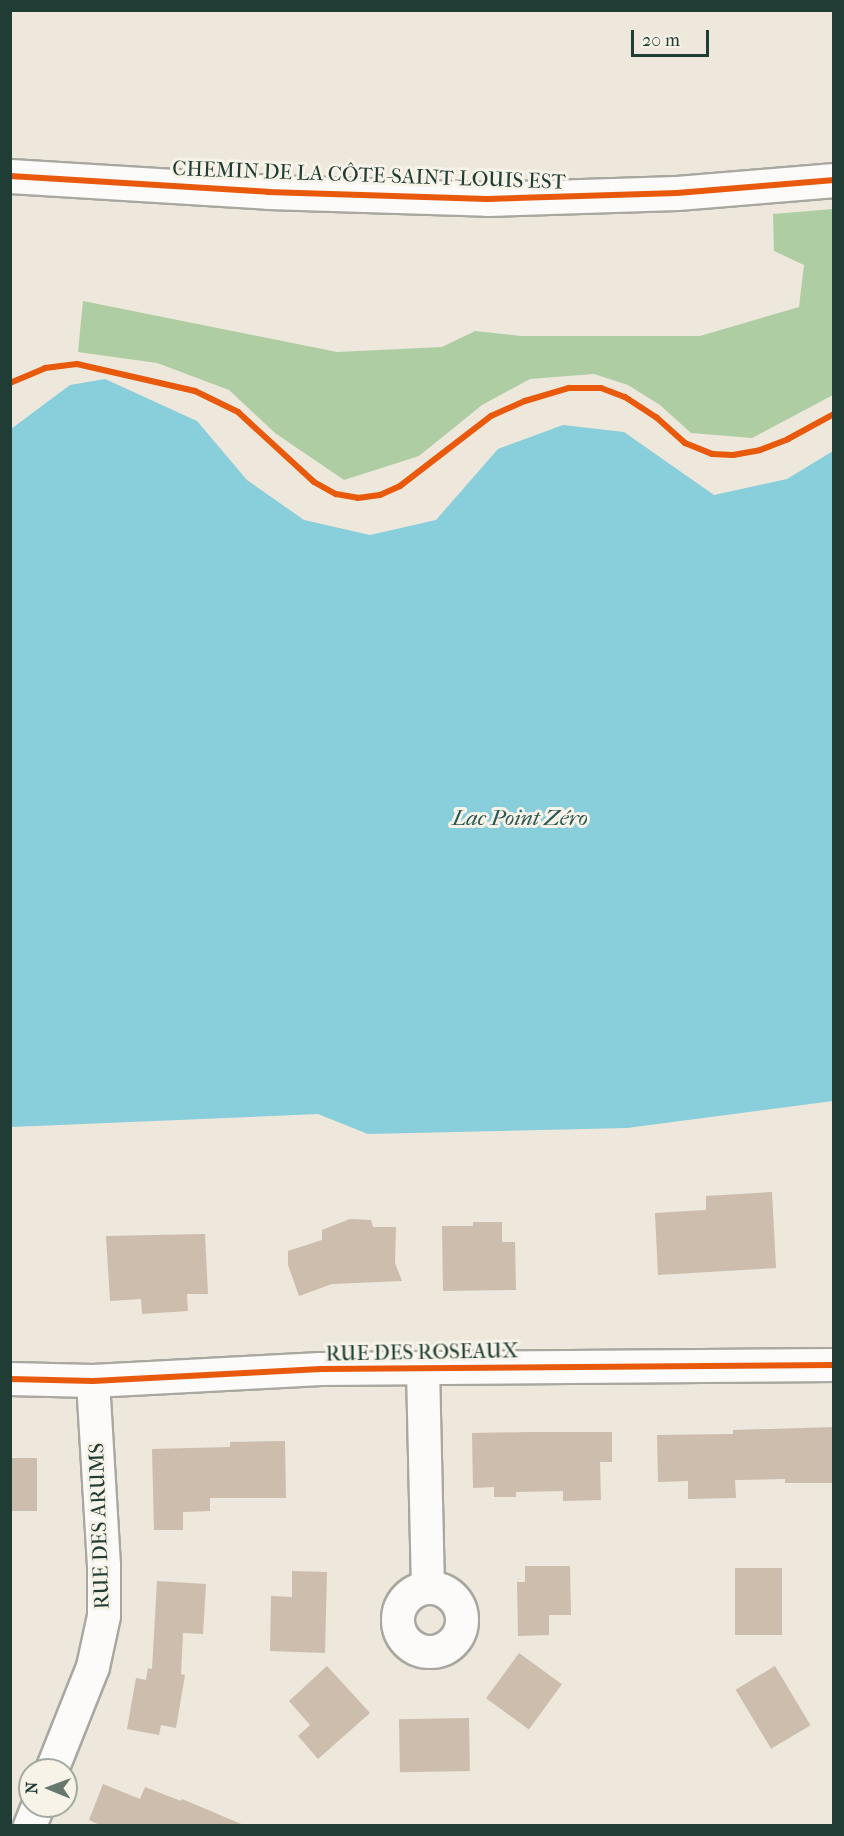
<!DOCTYPE html>
<meta charset="utf-8">
<style>
body{margin:0}
#map{position:relative;width:844px;height:1836px;overflow:hidden;background:#ede7dc;font-family:"IM FELL French Canon",serif}
div>[style]{position:absolute}
[style*='--x']{left:calc(var(--x)*1px);top:calc(var(--y)*1px);width:calc(var(--w)*1px);rotate:calc(var(--a)*1deg)}
.forest>*{inset:0;background:#afcda3}
.water>*{inset:0;background:#88cedb}
.building>*{inset:0;background:#ccbdad;transform-origin:0 0}
.roads{filter:drop-shadow(2px 0 #a8a8a1) drop-shadow(-2px 0 #a8a8a1) drop-shadow(0 2px #a8a8a1) drop-shadow(0 -2px #a8a8a1)}
.minor>*{height:32px;margin:-16px;padding:0 16px;transform-origin:16px;border-radius:16px;background:#fcfbfa}
.minor>.ring{margin:-16px;padding:0;box-sizing:content-box;background:none;border:32px solid #fcfbfa;border-radius:50%}
.tertiary>*{height:33px;margin:-16.5px;padding:0 16.5px;transform-origin:16.5px;border-radius:16.5px;background:#fcfbfa}
.cycleway>*{height:6px;margin:-3px;padding:0 3px;transform-origin:3px;border-radius:3px;background:#e8590c}
span{translate:-50% -50%;white-space:nowrap;text-align:center;line-height:1.15;-webkit-text-stroke:6px #f7f3e8;paint-order:stroke}
.street-label{font-size:21px;color:#1f3d34}
.water-label{font-size:22px;color:#2b5855;font-style:italic}
.frame{position:absolute;inset:0;border:12px solid #1f3d34;pointer-events:none}
.north{position:absolute;left:18px;top:1758px;width:60px;height:60px;box-sizing:border-box;background:#f7f3e8;border:2px solid #a1aaa0;border-radius:50%;rotate:271deg;font-size:16px;font-weight:700;line-height:24px;text-align:center;color:#1f3d34}
.north::after{content:'';display:block;margin:auto;width:21px;height:27px;background:#67786f;clip-path:polygon(50% 0,100% 100%,50% 72%,0 100%)}
.scale{position:absolute;left:631px;top:30px;width:78px;height:27px;box-sizing:border-box;border:3px solid #1f3d34;border-top:0;padding-left:8px;font-size:18px;line-height:21px;white-space:nowrap;color:#1f3d34;-webkit-text-stroke:4px #f7f3e8;paint-order:stroke}
</style>
<div id="map">
<div class="forest">
<div style="clip-path:polygon(833px 209px,833px 395px,752px 438px,691px 433px,660px 405px,628px 385px,594px 374px,530px 379px,482px 405px,419px 456px,344px 480px,275px 433px,229px 390px,157px 363px,78px 352px,83px 301px,337px 352px,442px 347px,475px 331px,521px 336px,700px 336px,799px 307px,804px 265px,774px 251px,773px 214px)"></div>
</div>
<div class="water">
<div style="clip-path:polygon(105px 379px,197px 421px,247px 480px,304px 520px,370px 535px,436px 520px,498px 449px,563px 425px,624px 432px,714px 495px,787px 479px,833px 451px,833px 1101px,627px 1128px,368px 1134px,318px 1114px,11px 1127px,11px 429px,70px 385px)"></div>
</div>
<div class="building">
<div style="clip-path:polygon(772px 1192px,776px 1268px,658px 1275px,655px 1213px,706px 1210px,706px 1196px)"></div>
<div style="clip-path:polygon(350px 1219px,371px 1220px,373px 1227px,396px 1227px,395px 1263px,402px 1281px,332px 1284px,299px 1296px,288px 1265px,288px 1251px,322px 1240px,322px 1230px)"></div>
<div style="clip-path:polygon(473px 1222px,502px 1222px,502px 1242px,515px 1242px,516px 1290px,443px 1291px,442px 1226px,473px 1226px)"></div>
<div style="clip-path:polygon(205px 1234px,208px 1294px,187px 1294px,188px 1311px,142px 1314px,141px 1299px,110px 1301px,106px 1236px)"></div>
<div style="clip-path:polygon(834px 1427px,834px 1483px,785px 1483px,785px 1479px,735px 1480px,736px 1498px,688px 1499px,688px 1481px,658px 1482px,657px 1435px,733px 1434px,733px 1430px)"></div>
<div style="clip-path:polygon(530px 1432px,612px 1432px,612px 1462px,600px 1462px,601px 1500px,563px 1501px,563px 1491px,516px 1492px,516px 1497px,494px 1497px,494px 1487px,473px 1488px,472px 1433px)"></div>
<div style="clip-path:polygon(285px 1441px,286px 1498px,210px 1498px,210px 1511px,183px 1512px,183px 1530px,154px 1530px,152px 1449px,230px 1447px,230px 1442px)"></div>
<div style="left:10px;top:1458px;width:27px;height:53px"></div>
<div style="clip-path:polygon(525px 1566px,570px 1566px,571px 1615px,549px 1615px,549px 1635px,518px 1636px,517px 1582px,525px 1582px)"></div>
<div style="left:782px;top:1568px;width:67px;height:47px;rotate:90deg"></div>
<div style="clip-path:polygon(292px 1571px,327px 1572px,325px 1653px,270px 1651px,271px 1596px,292px 1597px)"></div>
<div style="clip-path:polygon(157px 1581px,206px 1584px,203px 1634px,183px 1633px,181px 1674px,185px 1675px,176px 1728px,161px 1725px,159px 1735px,127px 1729px,136px 1678px,146px 1680px,148px 1668px,152px 1669px)"></div>
<div style="left:519px;top:1653px;width:53px;height:56px;rotate:36deg"></div>
<div style="clip-path:polygon(327px 1666px,370px 1713px,318px 1759px,298px 1736px,310px 1725px,289px 1701px)"></div>
<div style="left:775px;top:1666px;width:69px;height:46px;rotate:59deg"></div>
<div style="left:469px;top:1718px;width:53px;height:70px;rotate:89deg"></div>
<div style="clip-path:polygon(103px 1784px,140px 1799px,145px 1787px,181px 1801px,182px 1799px,246px 1826px,102px 1826px,89px 1820px)"></div>
</div>
<div class="roads">
<div class="minor">
<div style="--x:423;--y:1369;--w:218;--a:88.7"></div>
<div style="--x:10;--y:1379;--w:83;--a:1.4"></div>
<div style="--x:93;--y:1381;--w:228;--a:-3"></div>
<div style="--x:321;--y:1369;--w:513;--a:-0.45"></div>
<div class="ring" style="left:398px;top:1588px;width:32px;height:32px"></div>
<div style="--x:52;--y:1770;--w:111;--a:-68.3"></div>
<div style="--x:93;--y:1667;--w:52;--a:-77.8"></div>
<div style="--x:104;--y:1616;--w:50;--a:-90"></div>
<div style="--x:104;--y:1566;--w:185;--a:-93.4"></div>
<div style="--x:30;--y:1826;--w:22;--a:-68"></div>
</div>
<div class="tertiary">
<div style="--x:10;--y:176;--w:258;--a:3.5"></div>
<div style="--x:268;--y:192;--w:219;--a:1.8"></div>
<div style="--x:487;--y:199;--w:190;--a:-1.8"></div>
<div style="--x:677;--y:193;--w:158;--a:-4.7"></div>
</div>
</div>
<div class="cycleway">
<div style="--x:10;--y:176;--w:258;--a:3.5"></div>
<div style="--x:268;--y:192;--w:219;--a:1.8"></div>
<div style="--x:487;--y:199;--w:190;--a:-1.8"></div>
<div style="--x:677;--y:193;--w:158;--a:-4.7"></div>
<div style="--x:10;--y:383;--w:38;--a:-23"></div>
<div style="--x:45;--y:368;--w:32;--a:-7"></div>
<div style="--x:77;--y:364;--w:121;--a:12.9"></div>
<div style="--x:195;--y:391;--w:48;--a:26"></div>
<div style="--x:238;--y:412;--w:103;--a:42.6"></div>
<div style="--x:314;--y:482;--w:25;--a:29"></div>
<div style="--x:336;--y:494;--w:22;--a:10"></div>
<div style="--x:358;--y:498;--w:22;--a:-8"></div>
<div style="--x:380;--y:495;--w:22;--a:-24"></div>
<div style="--x:400;--y:486;--w:115;--a:-37.6"></div>
<div style="--x:491;--y:416;--w:37;--a:-24"></div>
<div style="--x:525;--y:401;--w:46;--a:-16.5"></div>
<div style="--x:569;--y:388;--w:32;--a:0"></div>
<div style="--x:601;--y:388;--w:26;--a:21"></div>
<div style="--x:625;--y:397;--w:37;--a:33"></div>
<div style="--x:656;--y:417;--w:39;--a:42"></div>
<div style="--x:685;--y:443;--w:29;--a:22"></div>
<div style="--x:712;--y:454;--w:21;--a:3"></div>
<div style="--x:733;--y:455;--w:27;--a:-10"></div>
<div style="--x:760;--y:450;--w:30;--a:-21"></div>
<div style="--x:788;--y:439;--w:52;--a:-28.5"></div>
<div style="--x:10;--y:1379;--w:83;--a:1.4"></div>
<div style="--x:93;--y:1381;--w:228;--a:-3"></div>
<div style="--x:321;--y:1369;--w:513;--a:-0.45"></div>
</div>
<div class="street-label">
<span style="left:369px;top:175px;rotate:2deg">CHEMIN DE LA CÔTE-SAINT-LOUIS EST</span>
<span style="left:422px;top:1352px;rotate:-1deg">RUE DES ROSEAUX</span>
<span style="left:99px;top:1526px;rotate:-92deg">RUE DES ARUMS</span>
</div>
<div class="water-label">
<span style="left:520px;top:819px">Lac Point Zéro</span>
</div>
<div class="frame"></div>
<div class="north">N</div>
<div class="scale">20 m</div>
</div>
